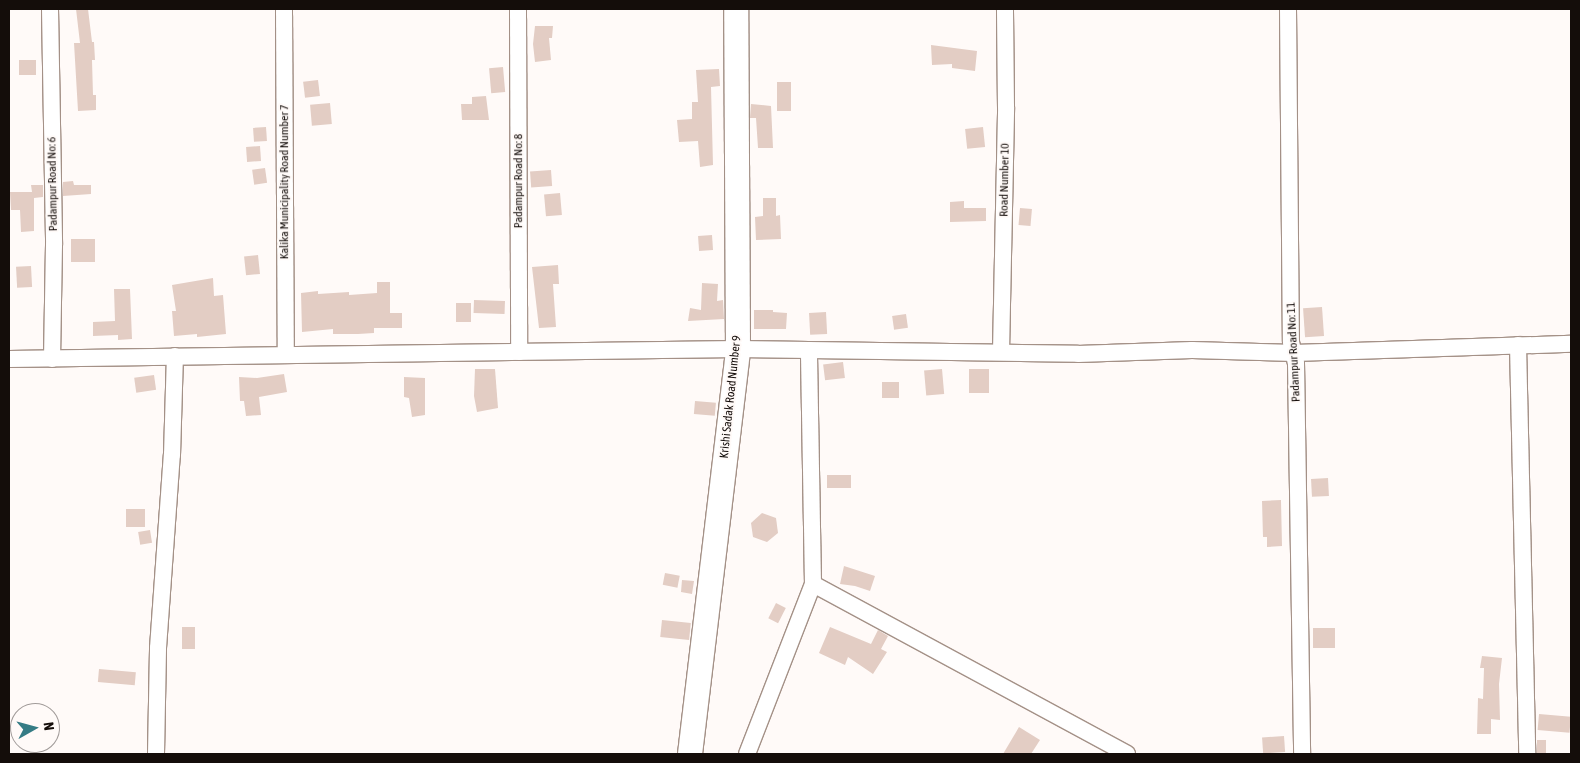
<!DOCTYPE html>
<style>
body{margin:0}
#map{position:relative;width:1580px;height:763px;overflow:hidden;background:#fffaf8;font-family:"Asap Condensed",sans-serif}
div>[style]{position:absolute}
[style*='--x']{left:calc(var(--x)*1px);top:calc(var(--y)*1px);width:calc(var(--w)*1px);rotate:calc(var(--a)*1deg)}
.building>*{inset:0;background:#e3cdc4;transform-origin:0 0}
.roads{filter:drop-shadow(1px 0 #a49187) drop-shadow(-1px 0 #a49187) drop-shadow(0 1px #a49187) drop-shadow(0 -1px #a49187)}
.street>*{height:16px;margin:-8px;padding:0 8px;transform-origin:8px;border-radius:8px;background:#fff}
.secondary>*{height:24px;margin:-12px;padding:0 12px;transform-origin:12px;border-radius:12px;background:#fff}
span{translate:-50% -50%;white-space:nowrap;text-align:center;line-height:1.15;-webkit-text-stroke:4px #fffaf8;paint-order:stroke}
.street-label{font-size:12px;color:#140d0a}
.frame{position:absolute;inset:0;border:10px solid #140d0a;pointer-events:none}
.north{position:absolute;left:10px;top:703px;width:50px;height:50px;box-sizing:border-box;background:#fffaf8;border:1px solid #a19b99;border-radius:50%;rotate:83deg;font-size:14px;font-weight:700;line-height:20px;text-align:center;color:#140d0a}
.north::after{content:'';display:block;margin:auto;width:18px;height:22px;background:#357c85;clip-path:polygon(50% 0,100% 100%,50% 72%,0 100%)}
</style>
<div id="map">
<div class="building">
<div style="clip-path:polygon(76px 9px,88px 9px,92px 42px,94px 42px,95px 60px,92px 60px,93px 95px,96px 95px,96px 110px,78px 111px,74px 43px,80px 43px)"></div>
<div style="clip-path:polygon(535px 26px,553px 26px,552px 38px,549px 38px,551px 60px,535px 62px,533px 44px)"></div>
<div style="clip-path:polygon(931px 45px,977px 51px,975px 71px,952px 68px,952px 64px,932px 65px)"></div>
<div style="left:19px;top:60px;width:17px;height:15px"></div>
<div style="left:503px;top:67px;width:25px;height:14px;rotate:85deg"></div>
<div style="clip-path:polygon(719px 69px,720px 86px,711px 87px,713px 165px,700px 167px,698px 141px,679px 142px,677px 120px,692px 119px,692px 102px,698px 102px,696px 70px)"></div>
<div style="left:318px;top:80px;width:16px;height:15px;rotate:83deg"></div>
<div style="left:777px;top:82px;width:14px;height:29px"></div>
<div style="clip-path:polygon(486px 96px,489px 120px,462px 120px,461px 104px,472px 104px,472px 97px)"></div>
<div style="left:330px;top:103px;width:21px;height:20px;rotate:85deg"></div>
<div style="clip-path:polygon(751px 104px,771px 106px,773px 148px,758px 148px,756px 118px,750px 118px)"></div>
<div style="left:266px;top:127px;width:14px;height:13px;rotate:86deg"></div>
<div style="left:983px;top:127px;width:20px;height:18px;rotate:84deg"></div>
<div style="left:260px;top:146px;width:15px;height:14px;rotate:86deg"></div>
<div style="left:265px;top:168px;width:15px;height:13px;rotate:82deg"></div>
<div style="left:551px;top:170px;width:16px;height:21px;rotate:86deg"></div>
<div style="clip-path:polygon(73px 181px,74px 185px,91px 185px,91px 194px,63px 196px,63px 182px)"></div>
<div style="clip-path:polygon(31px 185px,43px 185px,43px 197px,34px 198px,34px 231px,21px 232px,20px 210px,11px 210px,10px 192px,32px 192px)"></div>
<div style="left:560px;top:193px;width:22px;height:16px;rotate:85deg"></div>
<div style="clip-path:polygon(763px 198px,776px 198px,776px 216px,780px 215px,781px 239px,756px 240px,755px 217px,763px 216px)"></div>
<div style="clip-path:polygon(964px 201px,964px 208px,986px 208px,986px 221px,950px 222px,950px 202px)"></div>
<div style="left:1020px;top:208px;width:12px;height:17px;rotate:5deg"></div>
<div style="left:712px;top:235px;width:15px;height:14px;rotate:86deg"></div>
<div style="left:71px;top:239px;width:24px;height:23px"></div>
<div style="left:258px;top:255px;width:19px;height:14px;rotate:84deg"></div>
<div style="clip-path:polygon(558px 265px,559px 284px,553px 284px,556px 327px,539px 328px,532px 267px)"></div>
<div style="left:31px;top:266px;width:21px;height:15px;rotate:87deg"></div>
<div style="clip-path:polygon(213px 278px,214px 296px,223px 295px,226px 334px,197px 337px,197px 334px,174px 336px,172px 311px,176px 311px,172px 285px)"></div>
<div style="clip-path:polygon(377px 282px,390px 282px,390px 313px,402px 313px,402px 328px,374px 328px,374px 333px,358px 334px,333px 334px,333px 329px,302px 332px,301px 293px,318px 291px,318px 294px,349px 292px,349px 295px,377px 293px)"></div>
<div style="clip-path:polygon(702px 283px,718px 284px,717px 301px,723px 300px,724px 319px,688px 321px,690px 308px,701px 310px)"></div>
<div style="clip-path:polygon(114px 289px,130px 289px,132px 339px,118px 340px,118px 335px,93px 336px,93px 322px,115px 321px)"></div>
<div style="left:474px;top:300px;width:31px;height:13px;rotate:2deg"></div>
<div style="left:456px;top:303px;width:15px;height:19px"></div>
<div style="left:1322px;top:307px;width:29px;height:19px;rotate:86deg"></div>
<div style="clip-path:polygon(754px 310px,773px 310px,773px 312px,787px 313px,786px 329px,754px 329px)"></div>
<div style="left:826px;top:312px;width:22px;height:17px;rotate:87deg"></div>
<div style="left:906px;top:314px;width:14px;height:14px;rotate:82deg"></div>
<div style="left:843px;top:362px;width:16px;height:20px;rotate:83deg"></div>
<div style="clip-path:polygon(475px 369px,495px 369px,498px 408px,477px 412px,474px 396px)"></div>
<div style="left:942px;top:369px;width:25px;height:18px;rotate:85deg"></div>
<div style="left:969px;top:369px;width:20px;height:24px"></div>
<div style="clip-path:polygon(284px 374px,287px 392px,259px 397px,261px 415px,246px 416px,244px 401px,240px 401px,239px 377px,257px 378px)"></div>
<div style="left:154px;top:375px;width:15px;height:20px;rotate:82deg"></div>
<div style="clip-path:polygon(404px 377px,425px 378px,425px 415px,412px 417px,409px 398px,404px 397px)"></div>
<div style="left:882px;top:382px;width:17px;height:16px"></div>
<div style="left:695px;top:401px;width:21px;height:13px;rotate:5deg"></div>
<div style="left:827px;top:475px;width:24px;height:13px"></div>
<div style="left:1328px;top:478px;width:18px;height:17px;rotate:87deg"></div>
<div style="clip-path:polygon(1281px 500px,1282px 546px,1267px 547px,1267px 537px,1263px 537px,1262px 501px)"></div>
<div style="left:126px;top:509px;width:19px;height:18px"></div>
<div style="clip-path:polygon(762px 513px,776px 518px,778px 533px,767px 542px,753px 537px,751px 523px)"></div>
<div style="left:150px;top:530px;width:13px;height:12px;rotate:81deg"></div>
<div style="clip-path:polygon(844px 566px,875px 576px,870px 591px,855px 586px,840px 584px)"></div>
<div style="left:665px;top:573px;width:15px;height:12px;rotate:11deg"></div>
<div style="clip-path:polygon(682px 580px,694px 581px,692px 594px,681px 592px)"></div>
<div style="left:776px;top:603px;width:11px;height:17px;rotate:27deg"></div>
<div style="left:662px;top:620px;width:29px;height:17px;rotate:6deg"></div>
<div style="left:182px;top:627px;width:13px;height:22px"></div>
<div style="clip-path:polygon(830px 627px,871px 644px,878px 630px,888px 636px,881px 649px,887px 652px,873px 674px,848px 657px,845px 665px,819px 653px)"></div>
<div style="left:1313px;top:628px;width:22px;height:20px"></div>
<div style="clip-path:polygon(1482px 656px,1502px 658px,1499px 684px,1500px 720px,1491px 719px,1491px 734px,1477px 734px,1478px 698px,1483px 699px,1484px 668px,1480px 668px)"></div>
<div style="left:99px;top:669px;width:37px;height:13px;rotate:5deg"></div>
<div style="left:1539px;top:714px;width:32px;height:16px;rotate:5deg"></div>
<div style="clip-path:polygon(1019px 727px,1040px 740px,1031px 754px,1003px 754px)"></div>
<div style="left:1284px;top:736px;width:16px;height:22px;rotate:86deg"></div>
<div style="left:1537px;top:740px;width:9px;height:14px"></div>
</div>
<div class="roads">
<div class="street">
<div style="--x:50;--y:9;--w:236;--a:89"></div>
<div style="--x:54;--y:245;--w:114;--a:91"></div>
<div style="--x:284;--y:9;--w:345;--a:89.7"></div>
<div style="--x:518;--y:9;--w:343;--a:89.8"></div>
<div style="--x:1288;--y:9;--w:333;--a:89.5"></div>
<div style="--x:1291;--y:342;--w:22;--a:77"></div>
<div style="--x:1296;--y:363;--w:391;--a:89.1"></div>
<div style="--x:1518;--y:345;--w:409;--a:88.7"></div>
<div style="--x:1001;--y:352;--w:245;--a:-88.8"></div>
<div style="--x:1006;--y:107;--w:98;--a:-90.6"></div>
<div style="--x:9;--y:359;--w:729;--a:-0.79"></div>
<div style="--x:738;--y:349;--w:340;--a:0.8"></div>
<div style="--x:1078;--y:354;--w:114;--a:-2"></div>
<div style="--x:1192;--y:350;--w:102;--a:1.7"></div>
<div style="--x:1294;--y:353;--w:277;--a:-1.9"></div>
<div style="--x:813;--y:584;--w:357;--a:28.4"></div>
<div style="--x:156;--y:754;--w:106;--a:-88.9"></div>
<div style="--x:158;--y:648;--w:194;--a:-85.9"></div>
<div style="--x:172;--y:455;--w:99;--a:-88.3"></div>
<div style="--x:747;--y:754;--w:182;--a:-68.8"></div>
<div style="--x:813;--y:584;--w:234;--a:-91"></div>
</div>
<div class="secondary">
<div style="--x:690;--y:754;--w:408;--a:-83.2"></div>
<div style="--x:738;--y:349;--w:340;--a:-90.3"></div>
</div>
</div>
<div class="street-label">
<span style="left:1005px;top:180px;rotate:-89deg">Road Number 10</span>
<span style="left:519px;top:181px;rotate:-90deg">Padampur Road No: 8</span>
<span style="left:285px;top:182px;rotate:-90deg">Kalika Municipality Road Number 7</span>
<span style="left:53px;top:184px;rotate:-91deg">Padampur Road No: 6</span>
<span style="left:1294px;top:352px;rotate:-93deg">Padampur Road No: 11</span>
<span style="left:731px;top:397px;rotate:-84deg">Krishi Sadak Road Number 9</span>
</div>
<div class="frame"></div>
<div class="north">N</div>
</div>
